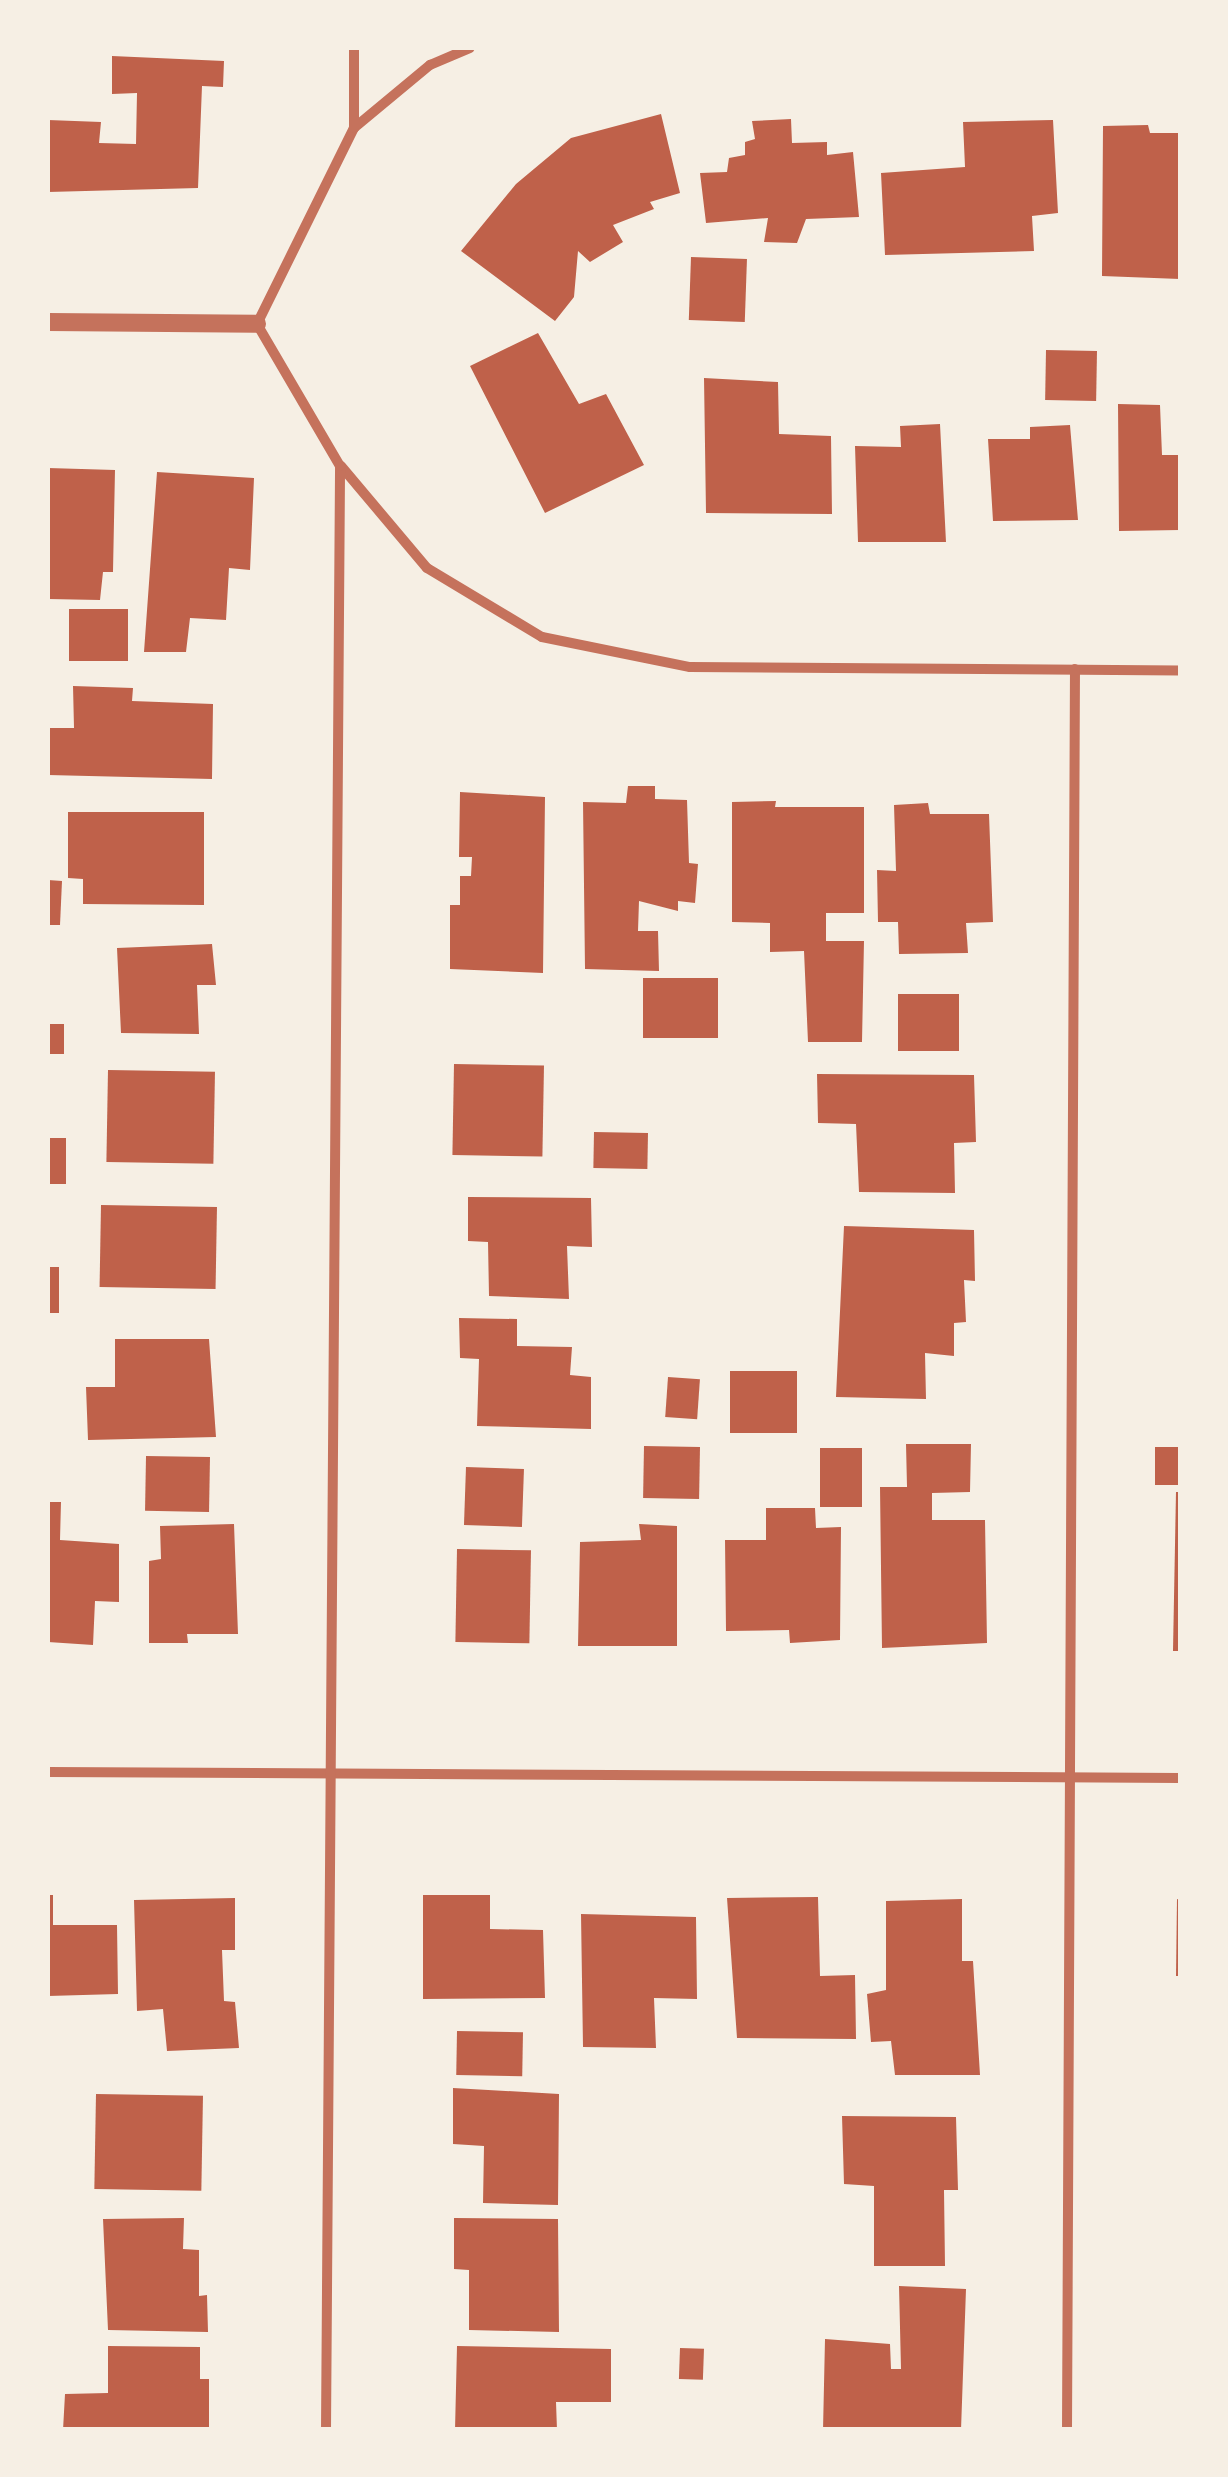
<!DOCTYPE html>
<style>
body{margin:0}
#map{position:relative;width:1228px;height:2477px;overflow:hidden;background:#f6efe4;font-family:"Asap Condensed",sans-serif}
div>[style]{position:absolute}
[style*='--x']{left:calc(var(--x)*1px);top:calc(var(--y)*1px);width:calc(var(--w)*1px);rotate:calc(var(--a)*1deg)}
.building>*{inset:0;background:#bf614a;transform-origin:0 0}
.minor>*{height:10px;margin:-5px;padding:0 5px;transform-origin:5px;border-radius:5px;background:#c5725c}
.tertiary>*{height:18px;margin:-9px;padding:0 9px;transform-origin:9px;border-radius:9px;background:#c5725c}
span{translate:-50% -50%;white-space:nowrap;text-align:center;line-height:1.15;-webkit-text-stroke:9px #f6efe4;paint-order:stroke}
.frame{position:absolute;inset:0;border:50px solid #f6efe4;pointer-events:none}
</style>
<div id="map">
<div class="building">
<div style="clip-path:polygon(112px 56px,224px 61px,223px 87px,202px 86px,198px 188px,48px 192px,48px 120px,101px 122px,99px 143px,136px 144px,137px 93px,112px 94px)"></div>
<div style="clip-path:polygon(661px 114px,680px 193px,650px 202px,654px 209px,613px 225px,623px 242px,590px 262px,578px 251px,574px 297px,555px 321px,461px 251px,516px 184px,571px 138px)"></div>
<div style="clip-path:polygon(791px 119px,792px 143px,827px 142px,827px 155px,853px 152px,859px 217px,806px 219px,797px 243px,764px 242px,768px 218px,706px 223px,700px 173px,727px 172px,729px 158px,745px 155px,745px 142px,755px 139px,752px 121px)"></div>
<div style="clip-path:polygon(1053px 120px,1058px 213px,1032px 216px,1034px 251px,885px 255px,881px 173px,965px 167px,963px 122px)"></div>
<div style="clip-path:polygon(1148px 125px,1150px 133px,1180px 133px,1180px 279px,1102px 276px,1103px 126px)"></div>
<div style="left:691px;top:257px;width:56px;height:63px;rotate:2deg"></div>
<div style="clip-path:polygon(538px 333px,579px 404px,606px 394px,644px 465px,545px 513px,470px 366px)"></div>
<div style="left:1046px;top:350px;width:51px;height:50px;rotate:1deg"></div>
<div style="clip-path:polygon(704px 378px,778px 382px,779px 434px,831px 436px,832px 514px,706px 513px)"></div>
<div style="clip-path:polygon(1118px 404px,1160px 405px,1162px 455px,1180px 455px,1180px 530px,1119px 531px)"></div>
<div style="clip-path:polygon(940px 424px,946px 542px,858px 542px,855px 446px,901px 447px,900px 426px)"></div>
<div style="clip-path:polygon(1070px 425px,1078px 520px,993px 521px,988px 439px,1030px 439px,1030px 427px)"></div>
<div style="clip-path:polygon(48px 468px,115px 470px,113px 572px,103px 572px,100px 600px,48px 599px)"></div>
<div style="clip-path:polygon(157px 472px,254px 478px,250px 570px,229px 568px,226px 620px,190px 618px,186px 652px,144px 652px)"></div>
<div style="left:69px;top:609px;width:59px;height:52px"></div>
<div style="clip-path:polygon(73px 686px,133px 688px,132px 701px,213px 704px,212px 779px,48px 775px,48px 728px,74px 728px)"></div>
<div style="clip-path:polygon(628px 786px,655px 786px,655px 799px,687px 800px,689px 863px,698px 864px,695px 903px,678px 901px,678px 911px,639px 901px,638px 931px,658px 931px,659px 971px,585px 969px,583px 802px,626px 803px)"></div>
<div style="clip-path:polygon(460px 792px,545px 797px,543px 973px,450px 969px,450px 905px,460px 905px,460px 876px,471px 876px,472px 857px,459px 857px)"></div>
<div style="clip-path:polygon(776px 801px,775px 807px,864px 807px,864px 913px,826px 913px,826px 941px,864px 941px,862px 1042px,808px 1042px,804px 951px,770px 952px,770px 923px,732px 922px,732px 802px)"></div>
<div style="clip-path:polygon(928px 803px,930px 814px,989px 814px,993px 922px,966px 923px,968px 953px,899px 954px,898px 922px,878px 922px,877px 870px,896px 871px,894px 805px)"></div>
<div style="clip-path:polygon(68px 812px,204px 812px,204px 905px,83px 904px,83px 879px,68px 878px)"></div>
<div style="clip-path:polygon(48px 880px,62px 881px,60px 925px,48px 925px)"></div>
<div style="clip-path:polygon(212px 944px,216px 985px,197px 985px,199px 1034px,121px 1033px,117px 948px)"></div>
<div style="left:643px;top:978px;width:75px;height:60px"></div>
<div style="left:898px;top:994px;width:61px;height:57px"></div>
<div style="left:48px;top:1024px;width:16px;height:30px"></div>
<div style="left:454px;top:1064px;width:90px;height:91px;rotate:1deg"></div>
<div style="left:108px;top:1070px;width:107px;height:92px;rotate:1deg"></div>
<div style="clip-path:polygon(817px 1074px,974px 1075px,976px 1142px,954px 1143px,955px 1193px,859px 1192px,856px 1124px,818px 1123px)"></div>
<div style="left:594px;top:1132px;width:54px;height:36px;rotate:1deg"></div>
<div style="left:48px;top:1138px;width:18px;height:46px"></div>
<div style="clip-path:polygon(468px 1197px,591px 1198px,592px 1247px,567px 1246px,569px 1299px,489px 1296px,488px 1242px,468px 1241px)"></div>
<div style="left:101px;top:1205px;width:116px;height:82px;rotate:1deg"></div>
<div style="clip-path:polygon(844px 1226px,974px 1230px,975px 1281px,964px 1280px,966px 1322px,954px 1323px,954px 1356px,925px 1353px,926px 1399px,836px 1397px)"></div>
<div style="left:48px;top:1267px;width:11px;height:46px"></div>
<div style="clip-path:polygon(459px 1318px,517px 1319px,517px 1346px,572px 1347px,570px 1375px,591px 1377px,591px 1429px,477px 1426px,479px 1359px,460px 1358px)"></div>
<div style="clip-path:polygon(115px 1339px,209px 1339px,216px 1437px,88px 1440px,86px 1387px,115px 1387px)"></div>
<div style="left:730px;top:1371px;width:67px;height:62px"></div>
<div style="left:668px;top:1377px;width:32px;height:40px;rotate:4deg"></div>
<div style="clip-path:polygon(906px 1444px,971px 1444px,970px 1492px,932px 1493px,932px 1520px,985px 1520px,987px 1643px,882px 1648px,880px 1487px,907px 1487px)"></div>
<div style="left:644px;top:1446px;width:56px;height:52px;rotate:1deg"></div>
<div style="left:1155px;top:1447px;width:25px;height:38px"></div>
<div style="left:820px;top:1448px;width:42px;height:59px"></div>
<div style="left:210px;top:1457px;width:55px;height:64px;rotate:91deg"></div>
<div style="left:466px;top:1467px;width:58px;height:58px;rotate:2deg"></div>
<div style="clip-path:polygon(1176px 1492px,1180px 1492px,1180px 1651px,1173px 1651px)"></div>
<div style="clip-path:polygon(48px 1502px,61px 1502px,60px 1540px,119px 1544px,119px 1602px,95px 1601px,93px 1645px,48px 1642px)"></div>
<div style="clip-path:polygon(766px 1508px,815px 1508px,816px 1528px,841px 1527px,840px 1640px,790px 1643px,789px 1630px,726px 1631px,725px 1540px,766px 1540px)"></div>
<div style="clip-path:polygon(234px 1524px,238px 1634px,187px 1634px,188px 1643px,149px 1643px,149px 1561px,161px 1559px,160px 1526px)"></div>
<div style="clip-path:polygon(639px 1524px,677px 1526px,677px 1646px,578px 1646px,580px 1542px,641px 1540px)"></div>
<div style="left:457px;top:1549px;width:74px;height:93px;rotate:1deg"></div>
<div style="clip-path:polygon(48px 1895px,53px 1895px,53px 1925px,117px 1925px,118px 1994px,48px 1996px)"></div>
<div style="clip-path:polygon(423px 1895px,490px 1895px,490px 1929px,543px 1930px,545px 1998px,423px 1999px)"></div>
<div style="clip-path:polygon(818px 1897px,820px 1976px,855px 1975px,856px 2039px,737px 2038px,727px 1898px)"></div>
<div style="clip-path:polygon(235px 1898px,235px 1950px,222px 1950px,224px 2001px,235px 2002px,239px 2048px,167px 2051px,163px 2009px,137px 2011px,134px 1900px)"></div>
<div style="clip-path:polygon(962px 1899px,962px 1961px,973px 1961px,980px 2075px,895px 2075px,891px 2041px,871px 2042px,867px 1994px,886px 1990px,886px 1901px)"></div>
<div style="clip-path:polygon(1177px 1899px,1180px 1900px,1180px 1976px,1176px 1976px)"></div>
<div style="clip-path:polygon(581px 1914px,696px 1917px,697px 1999px,654px 1998px,656px 2048px,583px 2047px)"></div>
<div style="left:457px;top:2031px;width:66px;height:44px;rotate:1deg"></div>
<div style="clip-path:polygon(453px 2088px,559px 2094px,558px 2205px,483px 2203px,484px 2146px,453px 2144px)"></div>
<div style="left:96px;top:2094px;width:107px;height:95px;rotate:1deg"></div>
<div style="clip-path:polygon(842px 2116px,956px 2117px,958px 2190px,944px 2190px,945px 2266px,874px 2266px,874px 2186px,844px 2184px)"></div>
<div style="clip-path:polygon(184px 2218px,183px 2249px,199px 2250px,199px 2296px,207px 2295px,208px 2332px,108px 2330px,103px 2219px)"></div>
<div style="clip-path:polygon(454px 2218px,558px 2219px,559px 2332px,469px 2330px,469px 2270px,454px 2269px)"></div>
<div style="clip-path:polygon(899px 2286px,966px 2289px,961px 2430px,823px 2430px,825px 2339px,890px 2344px,891px 2369px,901px 2369px)"></div>
<div style="clip-path:polygon(108px 2346px,200px 2347px,200px 2379px,209px 2379px,209px 2430px,63px 2430px,65px 2394px,108px 2393px)"></div>
<div style="clip-path:polygon(457px 2346px,611px 2349px,611px 2402px,556px 2402px,557px 2430px,455px 2430px)"></div>
<div style="left:680px;top:2348px;width:24px;height:31px;rotate:2deg"></div>
</div>
<div class="minor">
<div style="--x:354;--y:128;--w:99;--a:-39.7"></div>
<div style="--x:430;--y:65;--w:43;--a:-23"></div>
<div style="--x:341;--y:466;--w:133;--a:49.9"></div>
<div style="--x:427;--y:568;--w:134;--a:31"></div>
<div style="--x:542;--y:637;--w:151;--a:11.5"></div>
<div style="--x:690;--y:667;--w:490;--a:0.4"></div>
<div style="--x:48;--y:1772;--w:1132;--a:0.3"></div>
<div style="--x:326;--y:2430;--w:1964;--a:-89.59"></div>
<div style="--x:340;--y:466;--w:164;--a:-120.3"></div>
<div style="--x:257;--y:324;--w:219;--a:-63.7"></div>
<div style="--x:354;--y:128;--w:80;--a:-90"></div>
<div style="--x:1067;--y:2430;--w:1761;--a:-89.74"></div>
</div>
<div class="tertiary">
<div style="--x:48;--y:322;--w:209;--a:0.5"></div>
</div>
<div class="frame"></div>
</div>
